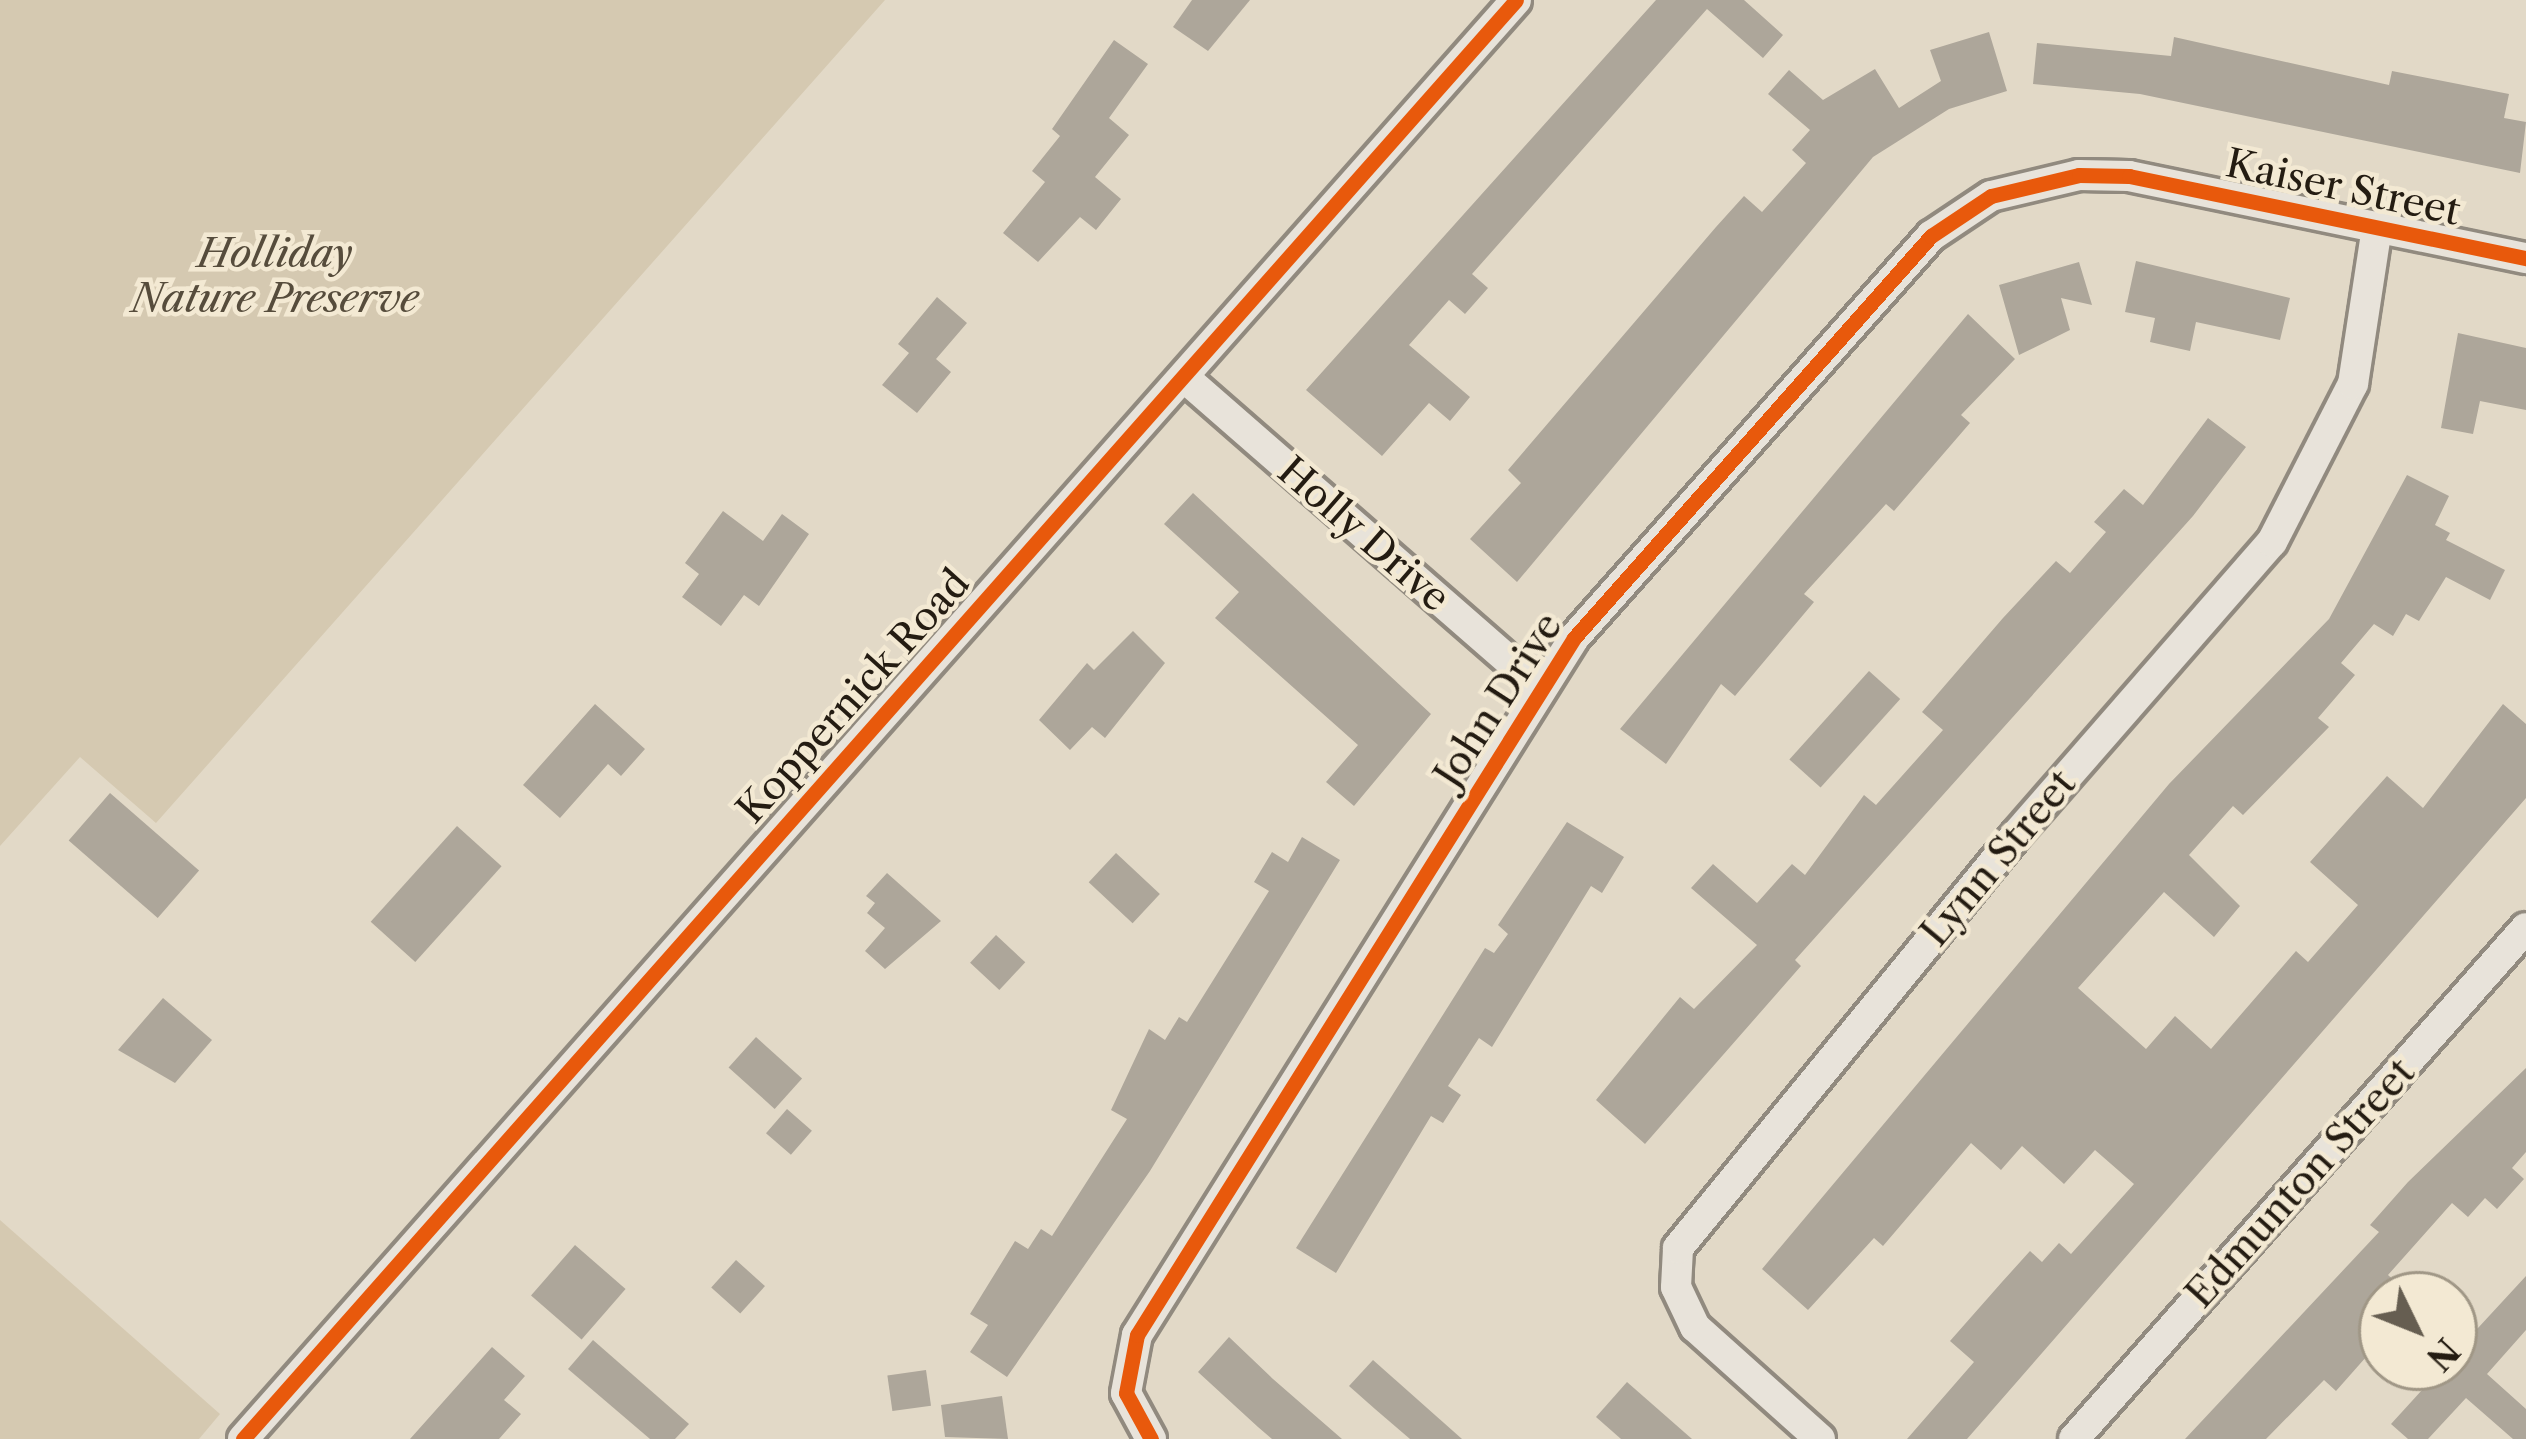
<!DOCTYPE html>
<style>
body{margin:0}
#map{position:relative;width:2526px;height:1439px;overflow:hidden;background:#e2d9c7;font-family:"Libre Caslon Text",serif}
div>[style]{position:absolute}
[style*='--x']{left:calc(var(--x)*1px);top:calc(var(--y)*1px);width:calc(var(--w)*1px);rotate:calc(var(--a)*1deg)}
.green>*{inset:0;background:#d5c9b1}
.building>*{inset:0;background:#ada69a;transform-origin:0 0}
.roads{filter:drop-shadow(3px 0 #918a7f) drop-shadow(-3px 0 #918a7f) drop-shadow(0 3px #918a7f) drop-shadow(0 -3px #918a7f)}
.minor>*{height:30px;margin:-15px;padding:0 15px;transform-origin:15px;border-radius:15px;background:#e8e3da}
.cycleway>*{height:15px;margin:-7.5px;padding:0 7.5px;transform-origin:7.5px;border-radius:7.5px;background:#e8590c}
span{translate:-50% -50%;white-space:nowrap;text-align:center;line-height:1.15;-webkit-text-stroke:9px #f3e9d3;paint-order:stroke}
.street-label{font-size:39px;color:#241c12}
.park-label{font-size:39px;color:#564c3c;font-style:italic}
.north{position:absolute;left:2358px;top:1271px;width:120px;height:120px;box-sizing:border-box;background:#f3e9d3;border:3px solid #a09786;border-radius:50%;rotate:133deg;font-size:33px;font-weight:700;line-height:48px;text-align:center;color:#241c12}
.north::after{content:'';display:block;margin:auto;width:42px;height:54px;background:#665e51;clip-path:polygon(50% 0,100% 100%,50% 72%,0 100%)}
</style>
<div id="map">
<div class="green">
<div style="clip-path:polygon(0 0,885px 0,156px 823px,80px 757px,0 846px)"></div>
<div style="clip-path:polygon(0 1220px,220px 1414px,199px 1439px,0 1439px)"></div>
</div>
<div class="building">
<div style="clip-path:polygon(1192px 0,1250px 0,1208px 51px,1173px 27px)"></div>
<div style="clip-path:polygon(1656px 0,1744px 0,1783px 35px,1763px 58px,1707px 9px,1472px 274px,1488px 288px,1465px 314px,1449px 300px,1409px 345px,1470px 397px,1450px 421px,1429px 403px,1382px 456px,1306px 390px)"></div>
<div style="clip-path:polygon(1989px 32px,2007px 91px,1949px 109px,1873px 157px,1517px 582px,1470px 539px,1521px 483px,1508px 470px,1716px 227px,1744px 196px,1762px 212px,1806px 163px,1792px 150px,1810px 130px,1768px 94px,1789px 70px,1823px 100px,1875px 69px,1899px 108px,1941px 81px,1930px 50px)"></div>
<div style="clip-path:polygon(2174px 37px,2389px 85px,2392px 71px,2509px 94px,2504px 118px,2526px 122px,2520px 173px,2140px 94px,2033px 84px,2037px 43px,2171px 56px)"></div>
<div style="clip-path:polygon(1114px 40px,1148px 64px,1109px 118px,1129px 135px,1095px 177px,1121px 199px,1096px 230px,1080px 217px,1038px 262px,1003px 233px,1045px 182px,1032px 171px,1060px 136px,1052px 129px)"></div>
<div style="clip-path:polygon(2136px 261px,2290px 298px,2280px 340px,2196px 322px,2190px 351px,2150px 342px,2155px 318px,2125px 312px)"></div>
<div style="clip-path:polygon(2079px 262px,2092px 305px,2061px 298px,2070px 330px,2019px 355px,1999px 285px)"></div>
<div style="clip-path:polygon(937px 297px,967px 323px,936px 359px,951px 372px,917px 413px,882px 385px,909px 353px,898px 344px)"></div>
<div style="clip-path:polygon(1968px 314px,2015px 359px,1961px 415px,1970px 423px,1894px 511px,1886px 504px,1804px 594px,1814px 602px,1735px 696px,1721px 684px,1666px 764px,1620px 729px)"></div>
<div style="clip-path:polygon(2458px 333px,2526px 348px,2526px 410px,2480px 401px,2473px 434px,2441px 428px)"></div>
<div style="clip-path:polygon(2208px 418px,2246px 447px,2193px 516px,1795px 960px,1801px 966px,1645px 1144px,1596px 1100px,1680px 997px,1694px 1009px,1757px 945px,1691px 888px,1713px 864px,1757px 903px,1792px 864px,1805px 875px,1864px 795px,1876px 805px,1943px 730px,1922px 712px,2003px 618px,2056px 561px,2070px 573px,2106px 532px,2094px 522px,2124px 489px,2143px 505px)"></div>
<div style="clip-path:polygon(2407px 475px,2449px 496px,2435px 525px,2450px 533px,2446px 540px,2505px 570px,2490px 600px,2446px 577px,2419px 621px,2406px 614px,2393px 636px,2374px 624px,2341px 663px,2355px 675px,2318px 718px,2329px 727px,2243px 815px,2233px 806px,2189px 855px,2240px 906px,2214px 937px,2164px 892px,2078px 988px,2146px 1049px,2175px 1016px,2211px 1049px,2296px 951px,2308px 962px,2358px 905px,2310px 862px,2387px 776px,2423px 808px,2503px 704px,2526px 724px,2526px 798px,1967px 1439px,1907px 1439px,1974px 1362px,1950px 1341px,2002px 1282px,2030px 1251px,2042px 1262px,2059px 1243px,2071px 1254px,2134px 1184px,2095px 1150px,2064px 1184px,2022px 1146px,2001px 1170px,1971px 1143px,1883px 1246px,1874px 1238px,1808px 1310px,1762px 1269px,2169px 784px,2329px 619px)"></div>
<div style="clip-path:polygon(1193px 493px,1431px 714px,1354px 806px,1326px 782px,1358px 745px,1215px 618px,1239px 592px,1164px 524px)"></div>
<div style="clip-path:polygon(723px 511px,763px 541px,782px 514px,809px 534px,759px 606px,744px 595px,721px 626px,682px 597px,699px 574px,685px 563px)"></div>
<div style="clip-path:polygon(1133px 631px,1165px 663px,1105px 738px,1092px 727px,1070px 750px,1039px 720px,1087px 663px,1094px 670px)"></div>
<div style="left:1869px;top:671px;width:42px;height:119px;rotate:42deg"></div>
<div style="clip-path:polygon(595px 704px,645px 749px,621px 776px,608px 764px,560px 818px,523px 785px)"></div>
<div style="left:110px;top:793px;width:118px;height:63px;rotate:41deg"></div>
<div style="clip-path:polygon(1567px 822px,1624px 857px,1602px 893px,1591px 886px,1492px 1047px,1479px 1038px,1448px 1086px,1461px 1095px,1443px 1123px,1431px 1116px,1336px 1273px,1296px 1248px,1485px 948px,1494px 953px,1508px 934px,1498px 925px)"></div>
<div style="left:457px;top:826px;width:60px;height:129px;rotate:42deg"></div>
<div style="clip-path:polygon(1302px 837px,1340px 860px,1150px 1171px,1007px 1377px,970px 1352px,988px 1325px,970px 1314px,1015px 1241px,1028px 1249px,1041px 1229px,1052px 1236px,1127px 1119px,1111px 1110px,1149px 1029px,1165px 1040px,1179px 1017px,1187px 1022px,1269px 891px,1254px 882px,1272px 852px,1288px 862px)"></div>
<div style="left:1116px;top:853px;width:60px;height:40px;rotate:43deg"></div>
<div style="clip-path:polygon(887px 873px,941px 921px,885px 969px,865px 951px,885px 928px,867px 913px,875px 903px,866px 896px)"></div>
<div style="left:996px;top:935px;width:40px;height:38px;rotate:43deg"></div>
<div style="clip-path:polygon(163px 998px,212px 1040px,175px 1083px,118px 1050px)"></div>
<div style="left:756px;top:1037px;width:62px;height:41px;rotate:42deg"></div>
<div style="clip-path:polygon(2526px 1068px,2526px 1152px,2512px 1168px,2524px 1179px,2497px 1209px,2485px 1198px,2468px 1217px,2452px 1203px,2388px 1275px,2410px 1295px,2382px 1295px,2382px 1339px,2336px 1391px,2324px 1380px,2266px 1439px,2185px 1439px,2379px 1232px,2370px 1225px,2408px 1182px)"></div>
<div style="left:787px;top:1109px;width:33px;height:32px;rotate:41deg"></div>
<div style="left:575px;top:1245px;width:67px;height:67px;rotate:41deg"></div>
<div style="left:736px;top:1260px;width:39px;height:37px;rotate:42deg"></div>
<div style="clip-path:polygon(2526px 1276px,2526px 1330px,2487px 1374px,2526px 1409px,2526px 1439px,2513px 1439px,2466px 1398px,2428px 1439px,2408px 1439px,2391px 1424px,2443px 1367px,2454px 1367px,2454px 1354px)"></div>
<div style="clip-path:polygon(1229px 1337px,1273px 1379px,1342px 1439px,1272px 1439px,1258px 1427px,1198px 1372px)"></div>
<div style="clip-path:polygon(593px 1340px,689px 1424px,675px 1439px,650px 1439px,568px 1369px)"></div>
<div style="clip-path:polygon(492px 1347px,525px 1376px,504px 1400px,521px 1414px,499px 1439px,410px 1439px)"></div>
<div style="clip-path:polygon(1373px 1360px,1462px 1439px,1410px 1439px,1375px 1409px,1349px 1386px)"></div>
<div style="left:926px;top:1370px;width:36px;height:39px;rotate:82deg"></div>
<div style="clip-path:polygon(1627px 1382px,1692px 1439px,1621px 1439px,1596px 1417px)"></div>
<div style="clip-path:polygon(1002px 1396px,1008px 1439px,945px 1437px,941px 1405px)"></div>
</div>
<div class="roads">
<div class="minor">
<div style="--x:1185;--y:378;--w:473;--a:41.1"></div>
<div style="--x:243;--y:1439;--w:1921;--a:-48.5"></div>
<div style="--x:1151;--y:1439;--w:52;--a:-118.5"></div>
<div style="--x:1126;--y:1393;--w:59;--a:-79.3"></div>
<div style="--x:1137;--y:1335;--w:823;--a:-57.91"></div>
<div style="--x:1574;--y:638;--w:538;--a:-48.39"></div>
<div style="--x:1931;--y:236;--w:72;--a:-33.7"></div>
<div style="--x:1991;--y:196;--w:90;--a:-13.4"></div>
<div style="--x:2079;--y:175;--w:50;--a:1.1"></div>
<div style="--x:2129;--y:176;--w:405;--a:11.7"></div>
<div style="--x:1820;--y:1439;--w:168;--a:-138.1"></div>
<div style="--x:1695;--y:1327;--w:44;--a:-115.4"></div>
<div style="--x:1676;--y:1287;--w:39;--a:-87"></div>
<div style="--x:1678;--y:1248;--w:534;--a:-50.7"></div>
<div style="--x:2016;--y:835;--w:389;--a:-48.9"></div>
<div style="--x:2272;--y:542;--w:178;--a:-62.9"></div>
<div style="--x:2353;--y:384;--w:159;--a:-81.3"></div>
<div style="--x:2074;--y:1439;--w:682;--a:-48.51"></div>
</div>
</div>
<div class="cycleway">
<div style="--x:243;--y:1439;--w:1921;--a:-48.5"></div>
<div style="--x:1151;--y:1439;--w:52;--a:-118.5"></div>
<div style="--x:1126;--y:1393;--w:59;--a:-79.3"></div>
<div style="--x:1137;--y:1335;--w:823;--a:-57.91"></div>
<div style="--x:1574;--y:638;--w:538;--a:-48.39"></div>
<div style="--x:1931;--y:236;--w:72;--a:-33.7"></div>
<div style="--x:1991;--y:196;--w:90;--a:-13.4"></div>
<div style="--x:2079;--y:175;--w:50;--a:1.1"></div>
<div style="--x:2129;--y:176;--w:405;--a:11.7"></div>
</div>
<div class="street-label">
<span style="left:2343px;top:187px;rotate:12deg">Kaiser Street</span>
<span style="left:1364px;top:534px;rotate:41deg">Holly Drive</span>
<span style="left:853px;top:696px;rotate:-48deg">Koppernick Road</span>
<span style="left:1498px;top:700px;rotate:-57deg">John Drive</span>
<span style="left:1998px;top:858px;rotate:-50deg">Lynn Street</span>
<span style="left:2300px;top:1183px;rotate:-48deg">Edmunton Street</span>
</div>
<div class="park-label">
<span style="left:275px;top:276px">Holliday<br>Nature Preserve</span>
</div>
<div class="north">N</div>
</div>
